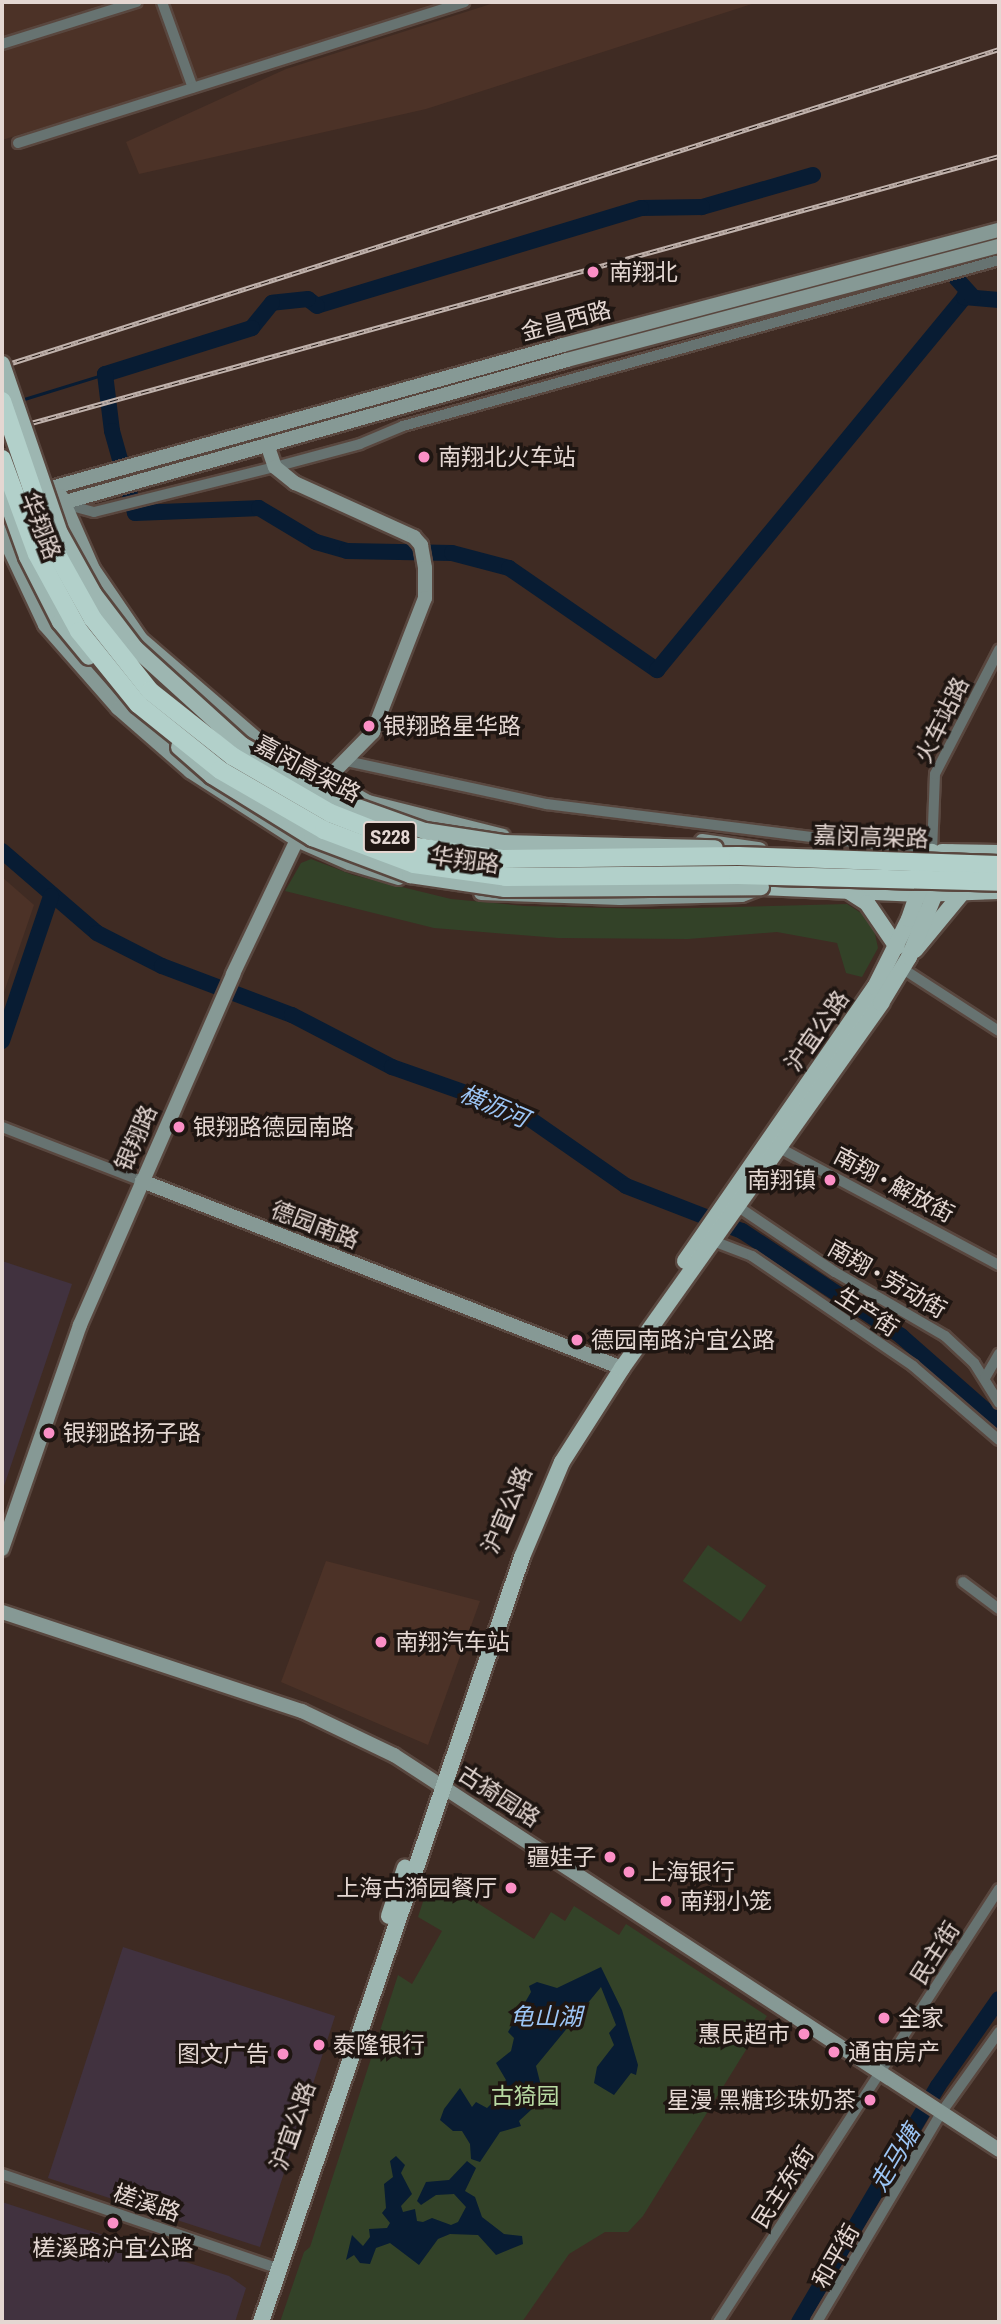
<!DOCTYPE html>
<meta charset="utf-8">
<style>
body{margin:0}
#map{position:relative;width:1001px;height:2324px;overflow:hidden;background:#3f2b23;font-family:"Archivo Narrow","Noto Sans SC",sans-serif}
div>[style]{position:absolute}
[style*='--x']{left:calc(var(--x)*1px);top:calc(var(--y)*1px);width:calc(var(--w)*1px);rotate:calc(var(--a)*1deg)}
.commercial>*{inset:0;background:#41323f;transform-origin:0 0}
.built>*{inset:0;background:#4c3227}
.green>*{inset:0;background:#334228;transform-origin:0 0}
.water>*{inset:0;background:#081c33}
.stream>*{height:2.5px;margin:-1.25px;padding:0 1.25px;transform-origin:1.25px;border-radius:1.25px;background:#081c33}
.river>*{height:16px;margin:-8px;padding:0 8px;transform-origin:8px;border-radius:8px;background:#081c33}
.roads{filter:drop-shadow(2px 0 #59473f) drop-shadow(-2px 0 #59473f) drop-shadow(0 2px #59473f) drop-shadow(0 -2px #59473f)}
.street>*{height:10px;margin:-5px;padding:0 5px;transform-origin:5px;border-radius:5px;background:#677371}
.secondary>*{height:14px;margin:-7px;padding:0 7px;transform-origin:7px;border-radius:7px;background:#869995}
.primary>*{height:16px;margin:-8px;padding:0 8px;transform-origin:8px;border-radius:8px;background:#9db6b1}
.rail>*{height:5px;margin-top:-2.5px;transform-origin:0;background:repeating-linear-gradient(90deg,#1f1612 0 8px,#c0b2ac 0 16px);box-sizing:border-box;border-block:2px solid #c0b2ac}
.bridges{filter:drop-shadow(2px 0 #59473f) drop-shadow(-2px 0 #59473f) drop-shadow(0 2px #59473f) drop-shadow(0 -2px #59473f)}
.primary-bridge>*{height:16px;margin:-8px;padding:0 8px;transform-origin:8px;border-radius:8px;background:#9db6b1}
.highway-bridge>*{height:18px;margin:-9px;padding:0 9px;transform-origin:9px;border-radius:9px;background:#b2d0ca}
.dots>*{width:19px;height:19px;translate:-50% -50%;box-sizing:border-box;border:4px solid #1f1612;border-radius:50%}
span{translate:-50% -50%;white-space:nowrap;text-align:center;line-height:1.15;-webkit-text-stroke:7px #1f1612;paint-order:stroke}
.shield-label span{padding:2px 5px;background:#1f1612;border:2px solid;border-radius:5px;-webkit-text-stroke-width:0}
.shield-label{font-size:21px;color:#e4d7d2;font-weight:700}
.poi-label{font-size:23px;color:#e4d7d2}
.left{translate:0 -50%;text-align:left}
.right{translate:-100% -50%;text-align:right}
.street-label{font-size:23px;color:#e4d7d2}
.park-label{font-size:23px;color:#b8d9a2}
.water-label{font-size:24px;color:#9cc5f5;font-style:italic}
.frame{position:absolute;inset:0;border:4px solid #e4d7d2;pointer-events:none}
</style>
<div id="map">
<div class="commercial">
<div style="clip-path:polygon(2px 1261px,72px 1284px,2px 1492px)"></div>
<div style="left:123px;top:1947px;width:223px;height:243px;rotate:18deg"></div>
<div style="clip-path:polygon(2px 2202px,229px 2276px,246px 2288px,235px 2322px,2px 2322px)"></div>
</div>
<div class="built">
<div style="clip-path:polygon(2px 2px,454px 2px,2px 140px)"></div>
<div style="clip-path:polygon(497px 2px,758px 2px,426px 109px,139px 174px,126px 142px,286px 69px)"></div>
<div style="clip-path:polygon(2px 877px,34px 905px,2px 998px)"></div>
<div style="clip-path:polygon(326px 1561px,480px 1601px,428px 1745px,281px 1682px)"></div>
</div>
<div class="green">
<div style="clip-path:polygon(311px 859px,353px 875px,451px 899px,525px 906px,652px 909px,847px 904px,872px 920px,878px 948px,862px 977px,846px 973px,837px 943px,777px 932px,688px 939px,558px 938px,434px 928px,285px 891px,301px 863px)"></div>
<div style="left:708px;top:1545px;width:71px;height:44px;rotate:35deg"></div>
<div style="clip-path:polygon(432px 1874px,534px 1939px,551px 1912px,565px 1921px,574px 1906px,619px 1935px,626px 1924px,767px 2016px,643px 2216px,628px 2232px,605px 2232px,569px 2254px,522px 2322px,280px 2322px,304px 2252px,310px 2247px,398px 1975px,412px 1984px,442px 1931px,418px 1917px)"></div>
</div>
<div class="water">
<div style="clip-path:polygon(601px 1967px,622px 2010px,638px 2065px,636px 2075px,631px 2073px,614px 2095px,594px 2083px,597px 2067px,614px 2045px,609px 2033px,616px 2025px,601px 1987px,536px 2066px,544px 2098px,519px 2121px,521px 2126px,500px 2132px,480px 2162px,471px 2159px,470px 2144px,462px 2131px,453px 2131px,440px 2120px,444px 2109px,460px 2088px,472px 2107px,476px 2102px,487px 2108px,496px 2099px,494px 2095px,506px 2080px,496px 2063px,511px 2051px,514px 2038px,508px 2032px,531px 1992px,529px 1986px,537px 1982px,557px 1988px)"></div>
<div style="clip-path:polygon(396px 2156px,405px 2165px,401px 2173px,412px 2194px,401px 2206px,403px 2212px,415px 2209px,417px 2221px,423px 2222px,432px 2218px,451px 2225px,458px 2222px,466px 2207px,454px 2194px,436px 2195px,421px 2205px,417px 2201px,426px 2182px,449px 2180px,467px 2161px,476px 2168px,465px 2191px,475px 2197px,482px 2217px,504px 2234px,522px 2236px,523px 2244px,496px 2255px,478px 2235px,450px 2234px,438px 2239px,419px 2265px,390px 2243px,376px 2248px,370px 2264px,360px 2263px,354px 2255px,346px 2260px,352px 2235px,363px 2246px,370px 2237px,369px 2229px,387px 2228px,390px 2223px,382px 2213px,386px 2208px,384px 2184px,393px 2177px,390px 2161px)"></div>
</div>
<div class="stream">
<div style="--x:21;--y:400;--w:88;--a:-17.2"></div>
</div>
<div class="river">
<div style="--x:813;--y:175;--w:116;--a:163.9"></div>
<div style="--x:702;--y:207;--w:61;--a:179.1"></div>
<div style="--x:641;--y:208;--w:338;--a:163.2"></div>
<div style="--x:317;--y:306;--w:11;--a:-142"></div>
<div style="--x:308;--y:299;--w:36;--a:174"></div>
<div style="--x:272;--y:303;--w:32;--a:129"></div>
<div style="--x:252;--y:328;--w:154;--a:162.6"></div>
<div style="--x:105;--y:374;--w:57;--a:83"></div>
<div style="--x:112;--y:431;--w:85;--a:74.3"></div>
<div style="--x:135;--y:513;--w:124;--a:-2.3"></div>
<div style="--x:259;--y:508;--w:66;--a:30.8"></div>
<div style="--x:316;--y:542;--w:32;--a:16"></div>
<div style="--x:347;--y:551;--w:105;--a:1.1"></div>
<div style="--x:452;--y:553;--w:59;--a:14.7"></div>
<div style="--x:509;--y:568;--w:180;--a:34.6"></div>
<div style="--x:657;--y:670;--w:483;--a:-50.5"></div>
<div style="--x:964;--y:297;--w:35;--a:5"></div>
<div style="--x:956;--y:278;--w:25;--a:48"></div>
<div style="--x:2;--y:851;--w:125;--a:40.8"></div>
<div style="--x:97;--y:933;--w:73;--a:26.9"></div>
<div style="--x:162;--y:966;--w:139;--a:20.7"></div>
<div style="--x:292;--y:1015;--w:113;--a:27.5"></div>
<div style="--x:392;--y:1067;--w:136;--a:19.4"></div>
<div style="--x:520;--y:1112;--w:129;--a:34.9"></div>
<div style="--x:626;--y:1186;--w:124;--a:21.2"></div>
<div style="--x:742;--y:1231;--w:191;--a:33.4"></div>
<div style="--x:901;--y:1336;--w:130;--a:41.3"></div>
<div style="--x:2;--y:1041;--w:153;--a:-71.3"></div>
<div style="--x:799;--y:2322;--w:274;--a:-59.5"></div>
<div style="--x:938;--y:2086;--w:106;--a:-55"></div>
</div>
<div class="roads">
<div class="street">
<div style="--x:162;--y:2;--w:91;--a:70.2"></div>
<div style="--x:2;--y:44;--w:141;--a:-17.3"></div>
<div style="--x:18;--y:143;--w:468;--a:-17.5"></div>
<div style="--x:64;--y:504;--w:31;--a:15"></div>
<div style="--x:94;--y:512;--w:187;--a:-14"></div>
<div style="--x:275;--y:467;--w:88;--a:-15.1"></div>
<div style="--x:360;--y:444;--w:47;--a:-22.7"></div>
<div style="--x:403;--y:426;--w:619;--a:-15.56"></div>
<div style="--x:346;--y:761;--w:205;--a:12.1"></div>
<div style="--x:546;--y:804;--w:389;--a:7.1"></div>
<div style="--x:932;--y:852;--w:78;--a:-87.8"></div>
<div style="--x:935;--y:774;--w:140;--a:-62.7"></div>
<div style="--x:903;--y:969;--w:114;--a:32.9"></div>
<div style="--x:2;--y:1127;--w:150;--a:21.1"></div>
<div style="--x:774;--y:1145;--w:255;--a:28.1"></div>
<div style="--x:737;--y:1206;--w:118;--a:34"></div>
<div style="--x:835;--y:1272;--w:127;--a:30.2"></div>
<div style="--x:945;--y:1336;--w:40;--a:43"></div>
<div style="--x:974;--y:1363;--w:47;--a:58"></div>
<div style="--x:708;--y:1239;--w:47;--a:21.1"></div>
<div style="--x:752;--y:1256;--w:195;--a:34.3"></div>
<div style="--x:913;--y:1366;--w:113;--a:40.7"></div>
<div style="--x:985;--y:1378;--w:28;--a:-60"></div>
<div style="--x:963;--y:1582;--w:45;--a:36.9"></div>
<div style="--x:2;--y:2174;--w:293;--a:18.9"></div>
<div style="--x:718;--y:2322;--w:516;--a:-57.02"></div>
<div style="--x:817;--y:2322;--w:243;--a:-59.3"></div>
<div style="--x:941;--y:2113;--w:100;--a:-54.4"></div>
</div>
<div class="secondary">
<div style="--x:268;--y:447;--w:21;--a:71"></div>
<div style="--x:275;--y:467;--w:26;--a:39"></div>
<div style="--x:295;--y:483;--w:131;--a:24.4"></div>
<div style="--x:414;--y:537;--w:11;--a:49"></div>
<div style="--x:421;--y:545;--w:23;--a:80"></div>
<div style="--x:425;--y:568;--w:30;--a:90"></div>
<div style="--x:425;--y:598;--w:144;--a:111.2"></div>
<div style="--x:373;--y:732;--w:67;--a:134.4"></div>
<div style="--x:326;--y:780;--w:22;--a:117"></div>
<div style="--x:37;--y:492;--w:546;--a:-15.61"></div>
<div style="--x:563;--y:345;--w:451;--a:-14.8"></div>
<div style="--x:61;--y:496;--w:80;--a:66.3"></div>
<div style="--x:93;--y:569;--w:85;--a:55.6"></div>
<div style="--x:141;--y:639;--w:155;--a:40.8"></div>
<div style="--x:258;--y:740;--w:126;--a:29.4"></div>
<div style="--x:368;--y:802;--w:139;--a:14.1"></div>
<div style="--x:2;--y:520;--w:587;--a:-15.81"></div>
<div style="--x:567;--y:360;--w:447;--a:-14.8"></div>
<div style="--x:2;--y:533;--w:102;--a:64.9"></div>
<div style="--x:45;--y:625;--w:111;--a:48.7"></div>
<div style="--x:118;--y:708;--w:96;--a:41.2"></div>
<div style="--x:190;--y:771;--w:127;--a:32.8"></div>
<div style="--x:297;--y:840;--w:57;--a:23.9"></div>
<div style="--x:349;--y:863;--w:52;--a:16.7"></div>
<div style="--x:702;--y:841;--w:58;--a:8"></div>
<div style="--x:481;--y:893;--w:139;--a:2.1"></div>
<div style="--x:620;--y:898;--w:122;--a:-1.4"></div>
<div style="--x:742;--y:895;--w:19;--a:-21"></div>
<div style="--x:142;--y:1181;--w:515;--a:21.29"></div>
<div style="--x:2;--y:1549;--w:237;--a:-70.8"></div>
<div style="--x:80;--y:1325;--w:383;--a:-66.4"></div>
<div style="--x:233;--y:974;--w:170;--a:-64.5"></div>
<div style="--x:2;--y:1612;--w:316;--a:18.3"></div>
<div style="--x:302;--y:1711;--w:102;--a:25.6"></div>
<div style="--x:394;--y:1755;--w:723;--a:33.14"></div>
</div>
<div class="primary">
<div style="--x:942;--y:852;--w:57;--a:1"></div>
<div style="--x:761;--y:887;--w:159;--a:2.5"></div>
<div style="--x:920;--y:894;--w:79;--a:-2.2"></div>
<div style="--x:850;--y:892;--w:20;--a:33"></div>
<div style="--x:867;--y:903;--w:53;--a:55.7"></div>
<div style="--x:915;--y:950;--w:74;--a:-50.5"></div>
<div style="--x:685;--y:1261;--w:333;--a:-55.3"></div>
<div style="--x:875;--y:987;--w:76;--a:-63.4"></div>
<div style="--x:909;--y:919;--w:71;--a:-71.1"></div>
<div style="--x:389;--y:1916;--w:51;--a:-71.6"></div>
<div style="--x:261;--y:2322;--w:808;--a:-71.16"></div>
<div style="--x:522;--y:1557;--w:103;--a:-67.2"></div>
<div style="--x:562;--y:1462;--w:112;--a:-57.4"></div>
<div style="--x:622;--y:1368;--w:448;--a:-54.6"></div>
<div style="--x:881;--y:1003;--w:54;--a:-58.7"></div>
<div style="--x:909;--y:957;--w:113;--a:-67.7"></div>
</div>
</div>
<div class="rail">
<div style="--x:2;--y:366;--w:1046;--a:-17.64"></div>
<div style="--x:2;--y:431;--w:1034;--a:-15.42"></div>
</div>
<div class="bridges">
<div class="primary-bridge">
<div style="--x:2;--y:364;--w:179;--a:71.1"></div>
<div style="--x:60;--y:533;--w:70;--a:60.9"></div>
<div style="--x:94;--y:594;--w:68;--a:52.8"></div>
<div style="--x:135;--y:648;--w:144;--a:42.2"></div>
<div style="--x:242;--y:745;--w:114;--a:29.5"></div>
<div style="--x:341;--y:801;--w:89;--a:19.7"></div>
<div style="--x:425;--y:831;--w:79;--a:8.7"></div>
<div style="--x:503;--y:843;--w:212;--a:1.4"></div>
<div style="--x:2;--y:487;--w:74;--a:70.3"></div>
<div style="--x:27;--y:557;--w:73;--a:63.1"></div>
<div style="--x:60;--y:622;--w:45;--a:50.4"></div>
<div style="--x:179;--y:747;--w:44;--a:41.3"></div>
<div style="--x:212;--y:776;--w:118;--a:31.8"></div>
<div style="--x:312;--y:838;--w:105;--a:20.7"></div>
<div style="--x:410;--y:875;--w:96;--a:8.4"></div>
<div style="--x:505;--y:889;--w:256;--a:-0.4"></div>
</div>
<div class="highway-bridge">
<div style="--x:2;--y:401;--w:151;--a:71.1"></div>
<div style="--x:51;--y:544;--w:86;--a:60.8"></div>
<div style="--x:93;--y:619;--w:92;--a:51.6"></div>
<div style="--x:150;--y:691;--w:105;--a:38.4"></div>
<div style="--x:232;--y:756;--w:113;--a:30.2"></div>
<div style="--x:330;--y:813;--w:93;--a:21.3"></div>
<div style="--x:417;--y:847;--w:86;--a:8"></div>
<div style="--x:502;--y:859;--w:236;--a:-0.7"></div>
<div style="--x:738;--y:856;--w:261;--a:2"></div>
<div style="--x:2;--y:459;--w:101;--a:69.8"></div>
<div style="--x:37;--y:554;--w:88;--a:61.4"></div>
<div style="--x:79;--y:631;--w:94;--a:51.1"></div>
<div style="--x:138;--y:704;--w:105;--a:38.8"></div>
<div style="--x:220;--y:770;--w:120;--a:30"></div>
<div style="--x:324;--y:830;--w:96;--a:20.7"></div>
<div style="--x:414;--y:864;--w:93;--a:8"></div>
<div style="--x:506;--y:877;--w:232;--a:-0.5"></div>
<div style="--x:738;--y:875;--w:261;--a:1.5"></div>
</div>
</div>
<div class="dots">
<div style="left:593px;top:272px;background:#fb8fc6"></div>
<div style="left:424px;top:457px;background:#fb8fc6"></div>
<div style="left:369px;top:726px;background:#fb8fc6"></div>
<div style="left:179px;top:1127px;background:#fb8fc6"></div>
<div style="left:830px;top:1180px;background:#fb8fc6"></div>
<div style="left:577px;top:1340px;background:#fb8fc6"></div>
<div style="left:49px;top:1433px;background:#fb8fc6"></div>
<div style="left:381px;top:1642px;background:#fb8fc6"></div>
<div style="left:610px;top:1857px;background:#fb8fc6"></div>
<div style="left:629px;top:1872px;background:#fb8fc6"></div>
<div style="left:511px;top:1888px;background:#fb8fc6"></div>
<div style="left:666px;top:1901px;background:#fb8fc6"></div>
<div style="left:884px;top:2018px;background:#fb8fc6"></div>
<div style="left:804px;top:2034px;background:#fb8fc6"></div>
<div style="left:319px;top:2045px;background:#fb8fc6"></div>
<div style="left:834px;top:2052px;background:#fb8fc6"></div>
<div style="left:283px;top:2054px;background:#fb8fc6"></div>
<div style="left:870px;top:2100px;background:#fb8fc6"></div>
<div style="left:113px;top:2223px;background:#fb8fc6"></div>
</div>
<div class="shield-label">
<span style="left:390px;top:837px">S228</span>
</div>
<div class="poi-label">
<span class="left" style="left:609px;top:272px">南翔北</span>
<span class="left" style="left:438px;top:457px">南翔北火车站</span>
<span class="left" style="left:383px;top:726px">银翔路星华路</span>
<span class="left" style="left:193px;top:1127px">银翔路德园南路</span>
<span class="right" style="left:816px;top:1180px">南翔镇</span>
<span class="left" style="left:591px;top:1340px">德园南路沪宜公路</span>
<span class="left" style="left:63px;top:1433px">银翔路扬子路</span>
<span class="left" style="left:395px;top:1642px">南翔汽车站</span>
<span class="right" style="left:596px;top:1857px">疆娃子</span>
<span class="left" style="left:643px;top:1872px">上海银行</span>
<span class="right" style="left:497px;top:1888px">上海古漪园餐厅</span>
<span class="left" style="left:680px;top:1901px">南翔小笼</span>
<span class="left" style="left:898px;top:2018px">全家</span>
<span class="right" style="left:790px;top:2034px">惠民超市</span>
<span class="left" style="left:333px;top:2045px">泰隆银行</span>
<span class="left" style="left:848px;top:2052px">通宙房产</span>
<span class="right" style="left:269px;top:2054px">图文广告</span>
<span class="right" style="left:856px;top:2100px">星漫 黑糖珍珠奶茶</span>
<span style="left:113px;top:2248px">槎溪路沪宜公路</span>
</div>
<div class="street-label">
<span style="left:566px;top:321px;rotate:-15deg">金昌西路</span>
<span style="left:41px;top:526px;rotate:69deg">华翔路</span>
<span style="left:942px;top:720px;rotate:-64deg">火车站路</span>
<span style="left:308px;top:769px;rotate:28deg">嘉闵高架路</span>
<span style="left:871px;top:837px;rotate:2deg">嘉闵高架路</span>
<span style="left:465px;top:860px;rotate:8deg">华翔路</span>
<span style="left:817px;top:1031px;rotate:-55deg">沪宜公路</span>
<span style="left:136px;top:1138px;rotate:-66deg">银翔路</span>
<span style="left:894px;top:1185px;rotate:28deg">南翔 • 解放街</span>
<span style="left:315px;top:1225px;rotate:21deg">德园南路</span>
<span style="left:887px;top:1279px;rotate:30deg">南翔 • 劳动街</span>
<span style="left:867px;top:1312px;rotate:33deg">生产街</span>
<span style="left:507px;top:1510px;rotate:-67deg">沪宜公路</span>
<span style="left:499px;top:1796px;rotate:33deg">古猗园路</span>
<span style="left:935px;top:1953px;rotate:-57deg">民主街</span>
<span style="left:293px;top:2126px;rotate:-71deg">沪宜公路</span>
<span style="left:783px;top:2187px;rotate:-57deg">民主东街</span>
<span style="left:147px;top:2203px;rotate:19deg">槎溪路</span>
<span style="left:836px;top:2256px;rotate:-60deg">和平街</span>
</div>
<div class="park-label">
<span style="left:525px;top:2096px">古猗园</span>
</div>
<div class="water-label">
<span style="left:494px;top:1106px;rotate:23deg">横沥河</span>
<span style="left:546px;top:2017px">龟山湖</span>
<span style="left:895px;top:2158px;rotate:-59deg">走马塘</span>
</div>
<div class="frame"></div>
</div>
